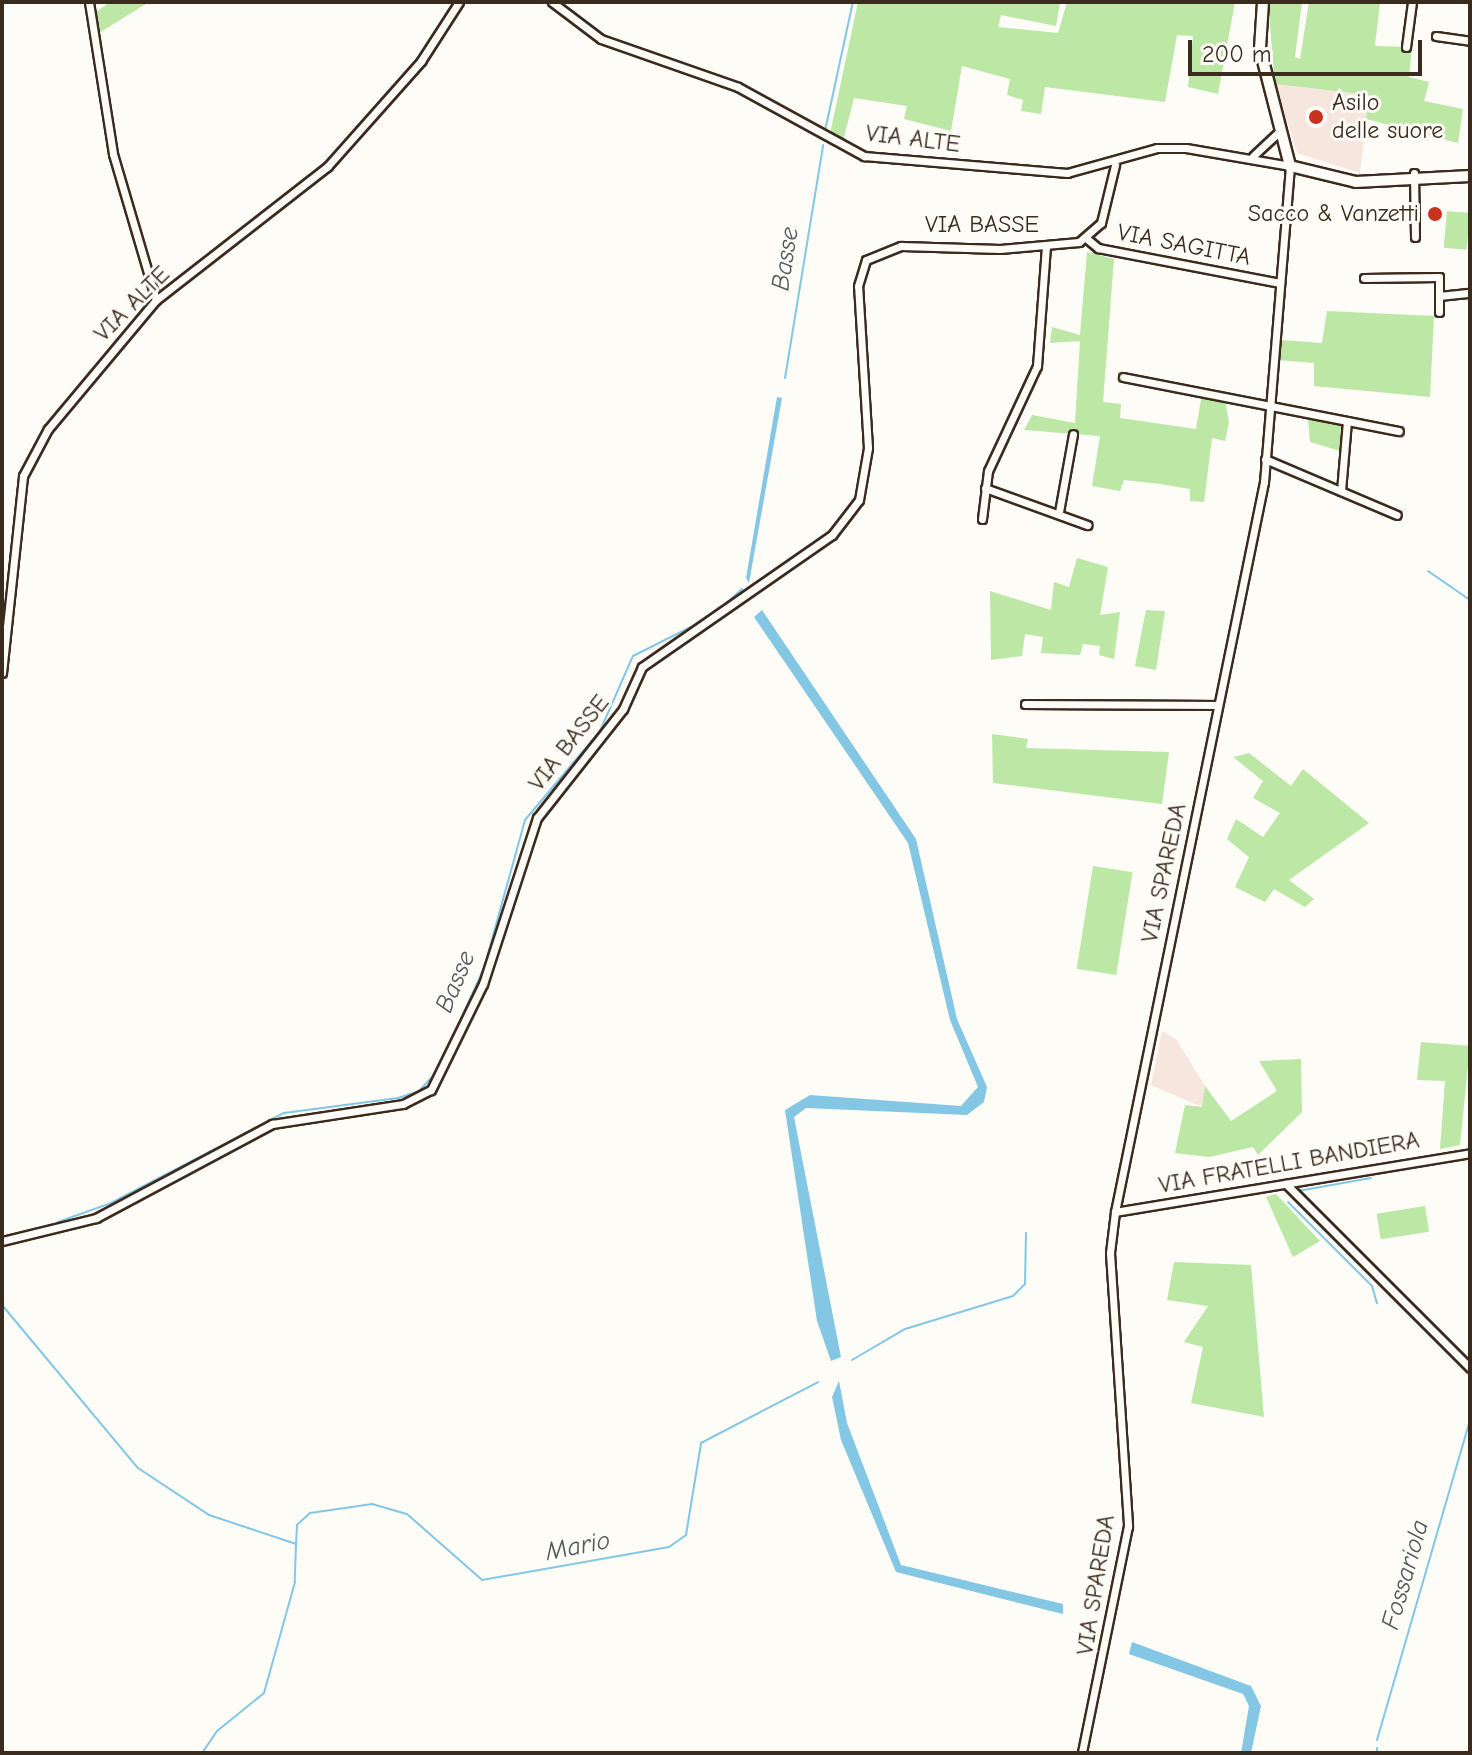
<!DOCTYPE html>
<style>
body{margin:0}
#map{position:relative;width:1472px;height:1755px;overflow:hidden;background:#fdfcf7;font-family:"Comic Neue",sans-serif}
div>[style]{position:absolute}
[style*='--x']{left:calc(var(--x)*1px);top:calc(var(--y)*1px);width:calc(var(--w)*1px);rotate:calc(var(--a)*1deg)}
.built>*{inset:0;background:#f7e6dd}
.green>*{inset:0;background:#bce7a4;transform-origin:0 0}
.water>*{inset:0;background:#83c7e5}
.stream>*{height:2px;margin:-1px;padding:0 1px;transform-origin:1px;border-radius:1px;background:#83c7e5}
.roads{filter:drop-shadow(2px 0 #3b2a1e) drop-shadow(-2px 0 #3b2a1e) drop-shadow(0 2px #3b2a1e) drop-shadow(0 -2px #3b2a1e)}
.street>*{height:7px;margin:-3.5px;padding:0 3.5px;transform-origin:3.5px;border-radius:3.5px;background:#fdfcf7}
.secondary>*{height:10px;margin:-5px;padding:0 5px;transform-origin:5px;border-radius:5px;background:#fdfcf7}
.dots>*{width:22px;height:22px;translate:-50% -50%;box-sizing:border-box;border:4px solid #fdfcf7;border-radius:50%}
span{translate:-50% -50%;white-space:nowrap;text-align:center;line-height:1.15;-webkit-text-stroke:6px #fdfcf7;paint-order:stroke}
.poi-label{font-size:24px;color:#3b2a1e}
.left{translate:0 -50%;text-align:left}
.right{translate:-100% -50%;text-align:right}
.street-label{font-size:24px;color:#3b2a1e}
.water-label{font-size:26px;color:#51595a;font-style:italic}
.frame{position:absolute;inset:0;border:4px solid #3b2a1e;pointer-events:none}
.scale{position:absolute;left:1188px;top:40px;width:234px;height:36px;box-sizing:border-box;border:4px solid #3b2a1e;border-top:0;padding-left:10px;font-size:24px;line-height:28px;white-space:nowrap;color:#3b2a1e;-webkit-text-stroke:6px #fdfcf7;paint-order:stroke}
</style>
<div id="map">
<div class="built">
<div style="clip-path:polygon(1275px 84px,1369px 95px,1360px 173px,1297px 153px)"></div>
<div style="clip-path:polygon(1162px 1031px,1176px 1039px,1205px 1086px,1202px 1107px,1151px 1085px)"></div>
</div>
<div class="green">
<div style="clip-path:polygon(110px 2px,149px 2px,99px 33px,96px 12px)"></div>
<div style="clip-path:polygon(858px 2px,1060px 2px,1056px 26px,1001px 15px,998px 27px,1058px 33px,1067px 2px,1235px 2px,1218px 94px,1188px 87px,1193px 36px,1177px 35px,1165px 102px,1045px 87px,1041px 114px,1021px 111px,1023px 100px,1007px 95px,1010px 79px,962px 66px,951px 131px,904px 119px,907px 106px,854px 98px,843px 141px,830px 134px)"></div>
<div style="clip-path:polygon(1268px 2px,1302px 2px,1295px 57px,1300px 59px,1309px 2px,1380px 2px,1375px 46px,1412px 47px,1409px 77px,1429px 82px,1424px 101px,1463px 109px,1458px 143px,1366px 119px,1369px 95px,1275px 84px)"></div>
<div style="left:1447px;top:211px;width:23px;height:37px;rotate:5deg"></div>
<div style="clip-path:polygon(1087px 252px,1114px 259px,1103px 402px,1121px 404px,1120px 418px,1196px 429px,1202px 394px,1225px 401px,1229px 422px,1225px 441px,1212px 438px,1204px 502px,1190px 501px,1190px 489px,1160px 484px,1124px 480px,1120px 491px,1092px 486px,1100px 436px,1024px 430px,1032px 415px,1075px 423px,1080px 341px,1050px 343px,1052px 327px,1080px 335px)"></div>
<div style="clip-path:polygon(1327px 311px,1434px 316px,1430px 397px,1314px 386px,1314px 363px,1278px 360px,1281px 340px,1322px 343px)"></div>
<div style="clip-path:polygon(1308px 419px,1341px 424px,1340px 451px,1310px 442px)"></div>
<div style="clip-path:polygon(1077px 558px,1108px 567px,1100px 615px,1120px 612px,1114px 659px,1099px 655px,1100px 646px,1083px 644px,1080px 655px,1041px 653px,1043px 637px,1025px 634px,1022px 656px,991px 660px,990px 591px,1051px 610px,1054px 582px,1069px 587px)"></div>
<div style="clip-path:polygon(1146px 610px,1165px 611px,1156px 670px,1135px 666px)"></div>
<div style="clip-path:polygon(992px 734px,1028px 739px,1026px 748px,1169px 752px,1162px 804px,993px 783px)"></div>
<div style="clip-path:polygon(1249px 753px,1291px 786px,1303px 769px,1369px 823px,1289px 880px,1314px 899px,1305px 907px,1274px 889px,1265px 902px,1235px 887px,1249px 857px,1227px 839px,1236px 819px,1263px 837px,1280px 813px,1253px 798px,1263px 781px,1233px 757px)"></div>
<div style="left:1093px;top:866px;width:40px;height:104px;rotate:9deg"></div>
<div style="clip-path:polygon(1421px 1042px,1470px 1046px,1460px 1145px,1440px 1149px,1445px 1081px,1417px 1080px)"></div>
<div style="clip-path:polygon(1301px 1059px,1302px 1112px,1258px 1155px,1253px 1147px,1209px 1157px,1175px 1153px,1185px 1105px,1202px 1107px,1205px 1086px,1231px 1121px,1277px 1091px,1259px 1061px)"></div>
<div style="clip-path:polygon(1276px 1194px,1320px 1241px,1293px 1257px,1266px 1197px)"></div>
<div style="left:1425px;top:1206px;width:26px;height:49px;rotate:81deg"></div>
<div style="clip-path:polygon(1174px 1262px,1251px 1265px,1264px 1417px,1191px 1403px,1203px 1347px,1184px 1342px,1208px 1306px,1167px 1300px)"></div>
</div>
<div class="water">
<div style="clip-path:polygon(777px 397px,782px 398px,749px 583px,746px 578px)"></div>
<div style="clip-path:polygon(762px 610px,916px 839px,957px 1019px,987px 1087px,984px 1102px,967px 1115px,806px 1108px,794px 1117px,841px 1357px,831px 1361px,817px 1321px,785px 1110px,810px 1095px,961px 1106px,978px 1087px,950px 1020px,908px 843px,754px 617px)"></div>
<div style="clip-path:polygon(839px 1381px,847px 1423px,901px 1565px,1063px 1604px,1063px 1614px,896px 1572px,841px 1440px,832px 1397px)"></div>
<div style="clip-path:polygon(1132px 1642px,1251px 1686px,1261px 1706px,1251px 1753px,1241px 1753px,1249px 1706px,1243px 1694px,1129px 1654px)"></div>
</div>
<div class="stream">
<div style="--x:825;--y:131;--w:132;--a:-77.8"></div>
<div style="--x:785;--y:378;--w:236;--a:-80.7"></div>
<div style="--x:1428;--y:571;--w:51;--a:34.6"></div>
<div style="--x:722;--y:607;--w:27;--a:-42"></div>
<div style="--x:449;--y:1045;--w:85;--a:-65.6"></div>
<div style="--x:484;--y:968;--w:154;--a:-74.5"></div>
<div style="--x:525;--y:820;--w:116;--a:-49.9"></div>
<div style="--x:600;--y:731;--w:82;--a:-66.3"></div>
<div style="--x:633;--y:656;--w:76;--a:-26.6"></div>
<div style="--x:1298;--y:1191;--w:74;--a:-10.1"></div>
<div style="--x:1288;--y:1202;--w:119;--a:45"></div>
<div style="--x:1372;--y:1286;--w:18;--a:74"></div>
<div style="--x:58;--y:1222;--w:56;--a:-19.7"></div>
<div style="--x:111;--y:1203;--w:195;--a:-27.5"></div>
<div style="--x:284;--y:1113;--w:115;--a:-7.5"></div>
<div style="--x:398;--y:1098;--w:22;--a:-18"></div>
<div style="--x:419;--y:1091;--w:25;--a:-47"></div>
<div style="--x:2;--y:1305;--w:212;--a:50.2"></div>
<div style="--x:138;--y:1468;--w:85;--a:33.5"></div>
<div style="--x:209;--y:1515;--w:92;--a:18.4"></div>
<div style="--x:296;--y:1544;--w:38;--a:92"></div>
<div style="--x:295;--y:1582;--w:115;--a:105.6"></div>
<div style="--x:264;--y:1693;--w:60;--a:141"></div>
<div style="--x:217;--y:1731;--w:27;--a:124"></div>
<div style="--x:852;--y:1360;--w:61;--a:-30.3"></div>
<div style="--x:905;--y:1329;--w:113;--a:-17"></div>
<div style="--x:1013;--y:1296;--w:17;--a:-45"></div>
<div style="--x:1025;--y:1284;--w:51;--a:-88.9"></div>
<div style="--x:296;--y:1544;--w:19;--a:-87"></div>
<div style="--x:297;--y:1525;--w:18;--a:-43"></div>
<div style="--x:310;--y:1513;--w:63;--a:-8.3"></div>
<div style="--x:372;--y:1504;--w:36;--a:16"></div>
<div style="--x:407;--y:1514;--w:100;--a:41.3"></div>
<div style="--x:482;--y:1580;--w:190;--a:-10"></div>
<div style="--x:669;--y:1547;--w:21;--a:-35"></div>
<div style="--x:686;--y:1535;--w:93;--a:-80.7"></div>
<div style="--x:701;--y:1443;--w:132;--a:-27.5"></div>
<div style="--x:1377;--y:1740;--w:333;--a:-73.8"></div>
<div style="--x:1377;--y:1748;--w:5;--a:90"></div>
</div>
<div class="roads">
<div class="street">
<div style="--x:89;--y:2;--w:154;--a:81"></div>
<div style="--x:113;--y:154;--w:152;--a:73.6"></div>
<div style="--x:552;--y:2;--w:61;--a:37.1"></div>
<div style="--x:601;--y:39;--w:145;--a:19.3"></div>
<div style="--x:738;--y:87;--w:144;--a:28.7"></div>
<div style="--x:864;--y:156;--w:204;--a:4.8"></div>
<div style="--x:1067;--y:173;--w:93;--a:-15.5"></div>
<div style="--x:1157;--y:148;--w:29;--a:0"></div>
<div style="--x:1186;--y:148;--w:106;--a:9.8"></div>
<div style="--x:1290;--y:166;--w:317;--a:94.7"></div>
<div style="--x:1264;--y:482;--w:745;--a:101.54"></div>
<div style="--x:1115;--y:1212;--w:41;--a:97"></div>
<div style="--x:1110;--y:1253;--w:274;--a:86.2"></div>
<div style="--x:1128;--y:1526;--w:232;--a:101.5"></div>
<div style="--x:1436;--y:36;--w:34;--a:8"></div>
<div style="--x:1406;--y:47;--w:45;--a:-82.4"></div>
<div style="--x:1253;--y:156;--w:35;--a:-43"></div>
<div style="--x:1414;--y:173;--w:64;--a:89.1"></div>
<div style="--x:1086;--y:238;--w:16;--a:40"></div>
<div style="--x:1098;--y:248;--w:184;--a:10.9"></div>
<div style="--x:1364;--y:278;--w:75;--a:-0.8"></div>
<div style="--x:1439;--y:277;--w:19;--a:90"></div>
<div style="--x:1439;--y:296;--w:31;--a:-6"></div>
<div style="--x:1439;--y:312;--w:16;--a:-90"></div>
<div style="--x:1123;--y:377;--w:281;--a:11.1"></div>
<div style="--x:1265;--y:459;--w:143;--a:23"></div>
<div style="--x:985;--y:488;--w:109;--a:19.9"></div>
<div style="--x:1341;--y:491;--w:70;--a:-85.1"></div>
<div style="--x:1059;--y:512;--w:79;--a:-79.8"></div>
<div style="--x:982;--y:519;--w:48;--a:-82.9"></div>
<div style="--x:988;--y:471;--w:116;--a:-65"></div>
<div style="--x:1037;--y:366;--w:120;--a:-85.7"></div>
<div style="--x:2;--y:673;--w:198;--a:-83.9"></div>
<div style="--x:23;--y:476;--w:53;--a:-62"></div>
<div style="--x:48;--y:429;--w:168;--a:-50.1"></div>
<div style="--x:156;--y:300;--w:217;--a:-37.9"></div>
<div style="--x:327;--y:167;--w:142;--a:-48.4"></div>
<div style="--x:421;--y:61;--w:70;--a:-57.2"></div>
<div style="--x:1025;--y:704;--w:193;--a:0.3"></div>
<div style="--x:1286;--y:1184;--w:260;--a:45"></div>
<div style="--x:1115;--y:1212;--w:360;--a:-9.4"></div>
<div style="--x:2;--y:1241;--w:97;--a:-13.7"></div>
<div style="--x:96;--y:1218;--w:200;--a:-28.1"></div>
<div style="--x:272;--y:1124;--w:133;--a:-8.7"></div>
<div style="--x:403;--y:1104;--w:31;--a:-27"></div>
<div style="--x:431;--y:1090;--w:118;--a:-63.9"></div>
<div style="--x:483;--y:984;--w:175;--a:-72"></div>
<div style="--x:537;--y:818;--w:139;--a:-51.7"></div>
<div style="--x:623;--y:709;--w:46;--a:-65.7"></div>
<div style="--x:642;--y:667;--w:231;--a:-34.8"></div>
<div style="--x:832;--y:535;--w:44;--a:-52.4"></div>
<div style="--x:859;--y:500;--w:53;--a:-80.2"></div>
<div style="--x:868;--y:448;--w:162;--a:-93.5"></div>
<div style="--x:858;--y:286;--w:27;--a:-73"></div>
<div style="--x:866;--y:260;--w:38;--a:-22"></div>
<div style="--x:901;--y:246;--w:99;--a:1.7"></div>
<div style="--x:1000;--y:249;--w:79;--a:-5.1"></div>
<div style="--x:1079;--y:242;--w:29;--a:-41"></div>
<div style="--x:1101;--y:223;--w:60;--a:-76.4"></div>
</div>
<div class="secondary">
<div style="--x:1263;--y:2;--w:47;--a:93.7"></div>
<div style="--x:1260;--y:49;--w:121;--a:75.6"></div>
<div style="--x:1290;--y:166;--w:68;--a:13.6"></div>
<div style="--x:1356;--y:182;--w:114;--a:-3"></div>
</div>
</div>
<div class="dots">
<div style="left:1316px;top:117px;background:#c8321e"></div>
<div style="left:1435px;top:214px;background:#c8321e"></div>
</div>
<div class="poi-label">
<span class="left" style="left:1332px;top:117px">Asilo<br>delle suore</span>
<span class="right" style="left:1419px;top:214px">Sacco &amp; Vanzetti</span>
</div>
<div class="street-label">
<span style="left:913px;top:139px;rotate:7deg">VIA ALTE</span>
<span style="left:982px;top:225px">VIA BASSE</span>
<span style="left:1184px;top:245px;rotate:11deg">VIA SAGITTA</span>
<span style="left:132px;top:304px;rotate:-45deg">VIA ALTE</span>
<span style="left:569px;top:743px;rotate:-52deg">VIA BASSE</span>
<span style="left:1164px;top:873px;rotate:-78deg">VIA SPAREDA</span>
<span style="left:1289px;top:1163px;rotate:-10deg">VIA FRATELLI BANDIERA</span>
<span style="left:1096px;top:1585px;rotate:-81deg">VIA SPAREDA</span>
</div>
<div class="water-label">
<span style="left:786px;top:259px;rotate:-81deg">Basse</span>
<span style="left:456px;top:982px;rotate:-67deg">Basse</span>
<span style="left:578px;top:1547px;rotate:-11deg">Mario</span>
<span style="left:1406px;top:1575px;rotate:-74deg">Fossariola</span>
</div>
<div class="frame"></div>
<div class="scale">200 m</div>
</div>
